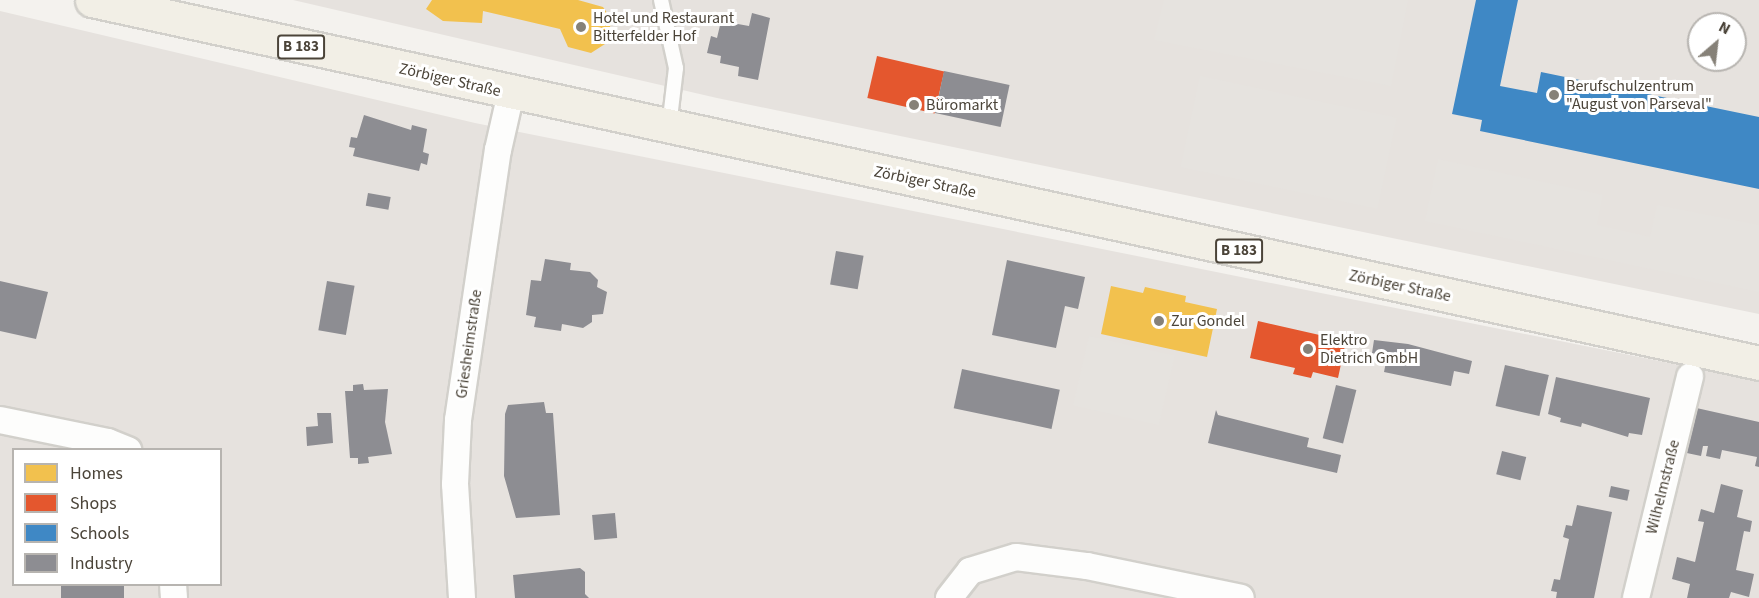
<!DOCTYPE html>
<meta charset="utf-8">
<style>
body{margin:0}
#map{position:relative;width:1759px;height:598px;overflow:hidden;background:#f4f2ee;font-family:"Source Sans 3",sans-serif}
div>[style]{position:absolute}
[style*='--x']{left:calc(var(--x)*1px);top:calc(var(--y)*1px);width:calc(var(--w)*1px);rotate:calc(var(--a)*1deg)}
.industrial>*{inset:0;background:#e6e2de}
.parking>*{inset:0;background:#e6e3df;transform-origin:0 0}
.homes>*{inset:0;background:#f2c14e}
.shops>*{inset:0;background:#e4572e;transform-origin:0 0}
.schools>*{inset:0;background:#3f88c5}
.industry>*{inset:0;background:#8d8d92;transform-origin:0 0}
.roads{filter:drop-shadow(2px 0 #d2d0cb) drop-shadow(-2px 0 #d2d0cb) drop-shadow(0 2px #d2d0cb) drop-shadow(0 -2px #d2d0cb)}
.service>*{height:14px;margin:-7px;padding:0 7px;transform-origin:7px;border-radius:7px;background:#fdfdfc}
.minor>*{height:26px;margin:-13px;padding:0 13px;transform-origin:13px;border-radius:13px;background:#fdfdfc}
.primary>*{height:33px;margin:-16.5px;padding:0 16.5px;transform-origin:16.5px;border-radius:16.5px;background:#f2efe6}
.dots>*{width:16px;height:16px;translate:-50% -50%;box-sizing:border-box;border:3px solid #fff;border-radius:50%}
span{translate:-50% -50%;white-space:nowrap;text-align:center;line-height:1.15;-webkit-text-stroke:6px #fff;paint-order:stroke}
.shield-label span{padding:2px 4px;background:#fff;border:2px solid;border-radius:4px;-webkit-text-stroke-width:0}
.shield-label{font-size:15px;color:#4b4439;font-weight:700}
.poi-label{font-size:16px;color:#4b4439}
.left{translate:0 -50%;text-align:left}
.street-label{font-size:16px;color:#4b4439}
.legend{position:absolute;left:12px;top:448px;width:210px;height:138px;box-sizing:border-box;background:#fff;border:2px solid #b7b4b0;margin:0;padding:8px 10px;list-style:none;font-size:18px;color:#4b4439}
.legend li{display:flex;align-items:center;gap:12px;height:30px}
.legend b{width:30px;border:2px solid #b7b4b0}
.north{position:absolute;left:1687px;top:12px;width:60px;height:60px;box-sizing:border-box;background:#fff;border:2px solid #b7b4b0;border-radius:50%;rotate:28deg;font-size:16px;font-weight:700;line-height:24px;text-align:center;color:#4b4439}
.north::after{content:'';display:block;margin:auto;width:21px;height:27px;background:#868178;clip-path:polygon(50% 0,100% 100%,50% 72%,0 100%)}
</style>
<div id="map">
<div class="industrial">
<div style="clip-path:polygon(evenodd,293px 0,1759px 0,1759px 314px,717px 98px,293px 0,1699px 24px,1735px 24px,1735px 60px,1699px 60px,1699px 24px)"></div>
<div style="clip-path:polygon(evenodd,0 11px,475px 123px,1759px 381px,1759px 598px,0 598px,0 11px,14px 450px,220px 450px,220px 584px,14px 584px,14px 450px)"></div>
</div>
<div class="parking">
<div style="clip-path:polygon(1164px 0,1408px 0,1391px 86px,1154px 40px)"></div>
<div style="left:1200px;top:76px;width:201px;height:93px;rotate:12deg"></div>
<div style="clip-path:polygon(1438px 159px,1603px 195px,1597px 225px,1650px 237px,1657px 205px,1759px 225px,1759px 292px,1425px 221px)"></div>
<div style="left:1089px;top:336px;width:88px;height:71px;rotate:13deg"></div>
</div>
<div class="homes">
<div style="clip-path:polygon(432px 0,578px 0,603px 7px,612px 20px,605px 44px,591px 53px,568px 47px,560px 29px,483px 11px,482px 23px,443px 21px,426px 9px)"></div>
<div style="clip-path:polygon(1111px 286px,1143px 293px,1145px 287px,1186px 296px,1185px 302px,1217px 309px,1207px 357px,1101px 334px)"></div>
</div>
<div class="shops">
<div style="left:877px;top:56px;width:69px;height:43px;rotate:13deg"></div>
<div style="clip-path:polygon(1258px 321px,1346px 341px,1338px 378px,1313px 372px,1311px 378px,1293px 374px,1295px 368px,1250px 358px)"></div>
</div>
<div class="schools">
<div style="clip-path:polygon(1476px 0,1518px 0,1500px 86px,1537px 93px,1541px 72px,1759px 117px,1759px 189px,1480px 131px,1482px 120px,1452px 114px)"></div>
</div>
<div class="industry">
<div style="clip-path:polygon(752px 13px,770px 18px,758px 80px,738px 76px,739px 67px,720px 63px,721px 56px,707px 53px,711px 36px,717px 38px,721px 21px,749px 26px)"></div>
<div style="left:944px;top:71px;width:67px;height:43px;rotate:12deg"></div>
<div style="clip-path:polygon(364px 115px,411px 130px,412px 125px,427px 129px,423px 152px,429px 154px,427px 165px,421px 163px,419px 171px,353px 156px,355px 148px,349px 147px,351px 137px,357px 138px)"></div>
<div style="left:368px;top:193px;width:23px;height:13px;rotate:10deg"></div>
<div style="left:836px;top:251px;width:28px;height:34px;rotate:10deg"></div>
<div style="clip-path:polygon(545px 259px,571px 263px,570px 270px,590px 272px,598px 280px,597px 287px,607px 292px,603px 314px,592px 315px,592px 322px,583px 328px,562px 324px,561px 331px,534px 327px,536px 317px,526px 315px,531px 280px,541px 281px)"></div>
<div style="clip-path:polygon(1007px 260px,1085px 277px,1078px 309px,1065px 306px,1056px 348px,992px 335px)"></div>
<div style="clip-path:polygon(0 281px,48px 292px,36px 339px,0 331px)"></div>
<div style="left:327px;top:281px;width:28px;height:50px;rotate:10deg"></div>
<div style="clip-path:polygon(1374px 340px,1408px 344px,1472px 361px,1469px 374px,1454px 371px,1451px 386px,1384px 372px,1387px 357px,1372px 353px)"></div>
<div style="left:1505px;top:365px;width:45px;height:42px;rotate:13deg"></div>
<div style="left:962px;top:369px;width:100px;height:40px;rotate:12deg"></div>
<div style="clip-path:polygon(1556px 377px,1650px 398px,1642px 435px,1629px 433px,1628px 437px,1582px 423px,1581px 427px,1560px 422px,1561px 418px,1548px 414px)"></div>
<div style="clip-path:polygon(363px 384px,364px 390px,388px 389px,385px 422px,392px 454px,368px 457px,369px 463px,358px 464px,358px 458px,350px 458px,345px 391px,353px 391px,353px 385px)"></div>
<div style="left:1336px;top:385px;width:21px;height:55px;rotate:14deg"></div>
<div style="clip-path:polygon(544px 402px,546px 413px,553px 413px,560px 515px,516px 518px,504px 476px,505px 414px,508px 405px)"></div>
<div style="clip-path:polygon(1692px 407px,1759px 422px,1759px 467px,1755px 466px,1757px 457px,1722px 450px,1720px 459px,1706px 456px,1708px 446px,1703px 446px,1701px 456px,1682px 452px)"></div>
<div style="clip-path:polygon(1216px 410px,1218px 415px,1309px 438px,1307px 447px,1341px 455px,1337px 473px,1208px 443px)"></div>
<div style="clip-path:polygon(317px 413px,331px 413px,333px 443px,307px 446px,306px 427px,318px 426px)"></div>
<div style="left:1502px;top:451px;width:25px;height:24px;rotate:14deg"></div>
<div style="clip-path:polygon(1721px 484px,1743px 490px,1737px 517px,1752px 521px,1750px 532px,1744px 531px,1736px 570px,1754px 574px,1749px 597px,1731px 592px,1729px 598px,1687px 598px,1690px 584px,1672px 579px,1677px 557px,1695px 562px,1704px 522px,1698px 521px,1701px 509px,1714px 513px)"></div>
<div style="left:1611px;top:486px;width:19px;height:11px;rotate:12deg"></div>
<div style="clip-path:polygon(1577px 505px,1612px 512px,1594px 598px,1556px 598px,1557px 592px,1551px 591px,1554px 579px,1560px 580px,1569px 539px,1563px 537px,1566px 525px,1572px 526px)"></div>
<div style="left:615px;top:513px;width:25px;height:23px;rotate:85deg"></div>
<div style="clip-path:polygon(580px 568px,585px 572px,585px 594px,589px 598px,515px 598px,513px 575px)"></div>
<div style="left:61px;top:584px;width:63px;height:14px"></div>
</div>
<div class="roads">
<div class="service">
<div style="--x:661;--y:0;--w:70;--a:77.6"></div>
<div style="--x:676;--y:68;--w:59;--a:96.8"></div>
</div>
<div class="minor">
<div style="--x:0;--y:420;--w:110;--a:11.5"></div>
<div style="--x:108;--y:442;--w:22;--a:22"></div>
<div style="--x:173;--y:584;--w:14;--a:86"></div>
<div style="--x:462;--y:598;--w:114;--a:-93.5"></div>
<div style="--x:455;--y:484;--w:64;--a:-87.3"></div>
<div style="--x:458;--y:420;--w:273;--a:-81.6"></div>
<div style="--x:498;--y:150;--w:58;--a:-77.2"></div>
<div style="--x:949;--y:598;--w:34;--a:-52"></div>
<div style="--x:970;--y:571;--w:48;--a:-16.9"></div>
<div style="--x:1016;--y:557;--w:72;--a:7.2"></div>
<div style="--x:1087;--y:566;--w:157;--a:11.7"></div>
<div style="--x:1636;--y:598;--w:228;--a:-76.3"></div>
</div>
<div class="primary">
<div style="--x:92;--y:0;--w:1706;--a:12.28"></div>
</div>
</div>
<div class="dots">
<div style="left:581px;top:27px;background:#868178"></div>
<div style="left:1554px;top:95px;background:#868178"></div>
<div style="left:914px;top:105px;background:#868178"></div>
<div style="left:1159px;top:321px;background:#868178"></div>
<div style="left:1308px;top:349px;background:#868178"></div>
</div>
<div class="shield-label">
<span style="left:301px;top:47px">B 183</span>
<span style="left:1239px;top:251px">B 183</span>
</div>
<div class="poi-label">
<span class="left" style="left:593px;top:27px">Hotel und Restaurant<br>Bitterfelder Hof</span>
<span class="left" style="left:1566px;top:95px">Berufschulzentrum<br>"August von Parseval"</span>
<span class="left" style="left:926px;top:105px">Büromarkt</span>
<span class="left" style="left:1171px;top:321px">Zur Gondel</span>
<span class="left" style="left:1320px;top:349px">Elektro<br>Dietrich GmbH</span>
</div>
<div class="street-label">
<span style="left:450px;top:80px;rotate:13deg">Zörbiger Straße</span>
<span style="left:925px;top:182px;rotate:12deg">Zörbiger Straße</span>
<span style="left:1400px;top:286px;rotate:12deg">Zörbiger Straße</span>
<span style="left:469px;top:344px;rotate:-82deg">Griesheimstraße</span>
<span style="left:1663px;top:487px;rotate:-76deg">Wilhelmstraße</span>
</div>
<ul class="legend">
<li><b style="height:16px;background:#f2c14e"></b>Homes</li>
<li><b style="height:16px;background:#e4572e"></b>Shops</li>
<li><b style="height:16px;background:#3f88c5"></b>Schools</li>
<li><b style="height:16px;background:#8d8d92"></b>Industry</li>
</ul>
<div class="north">N</div>
</div>
